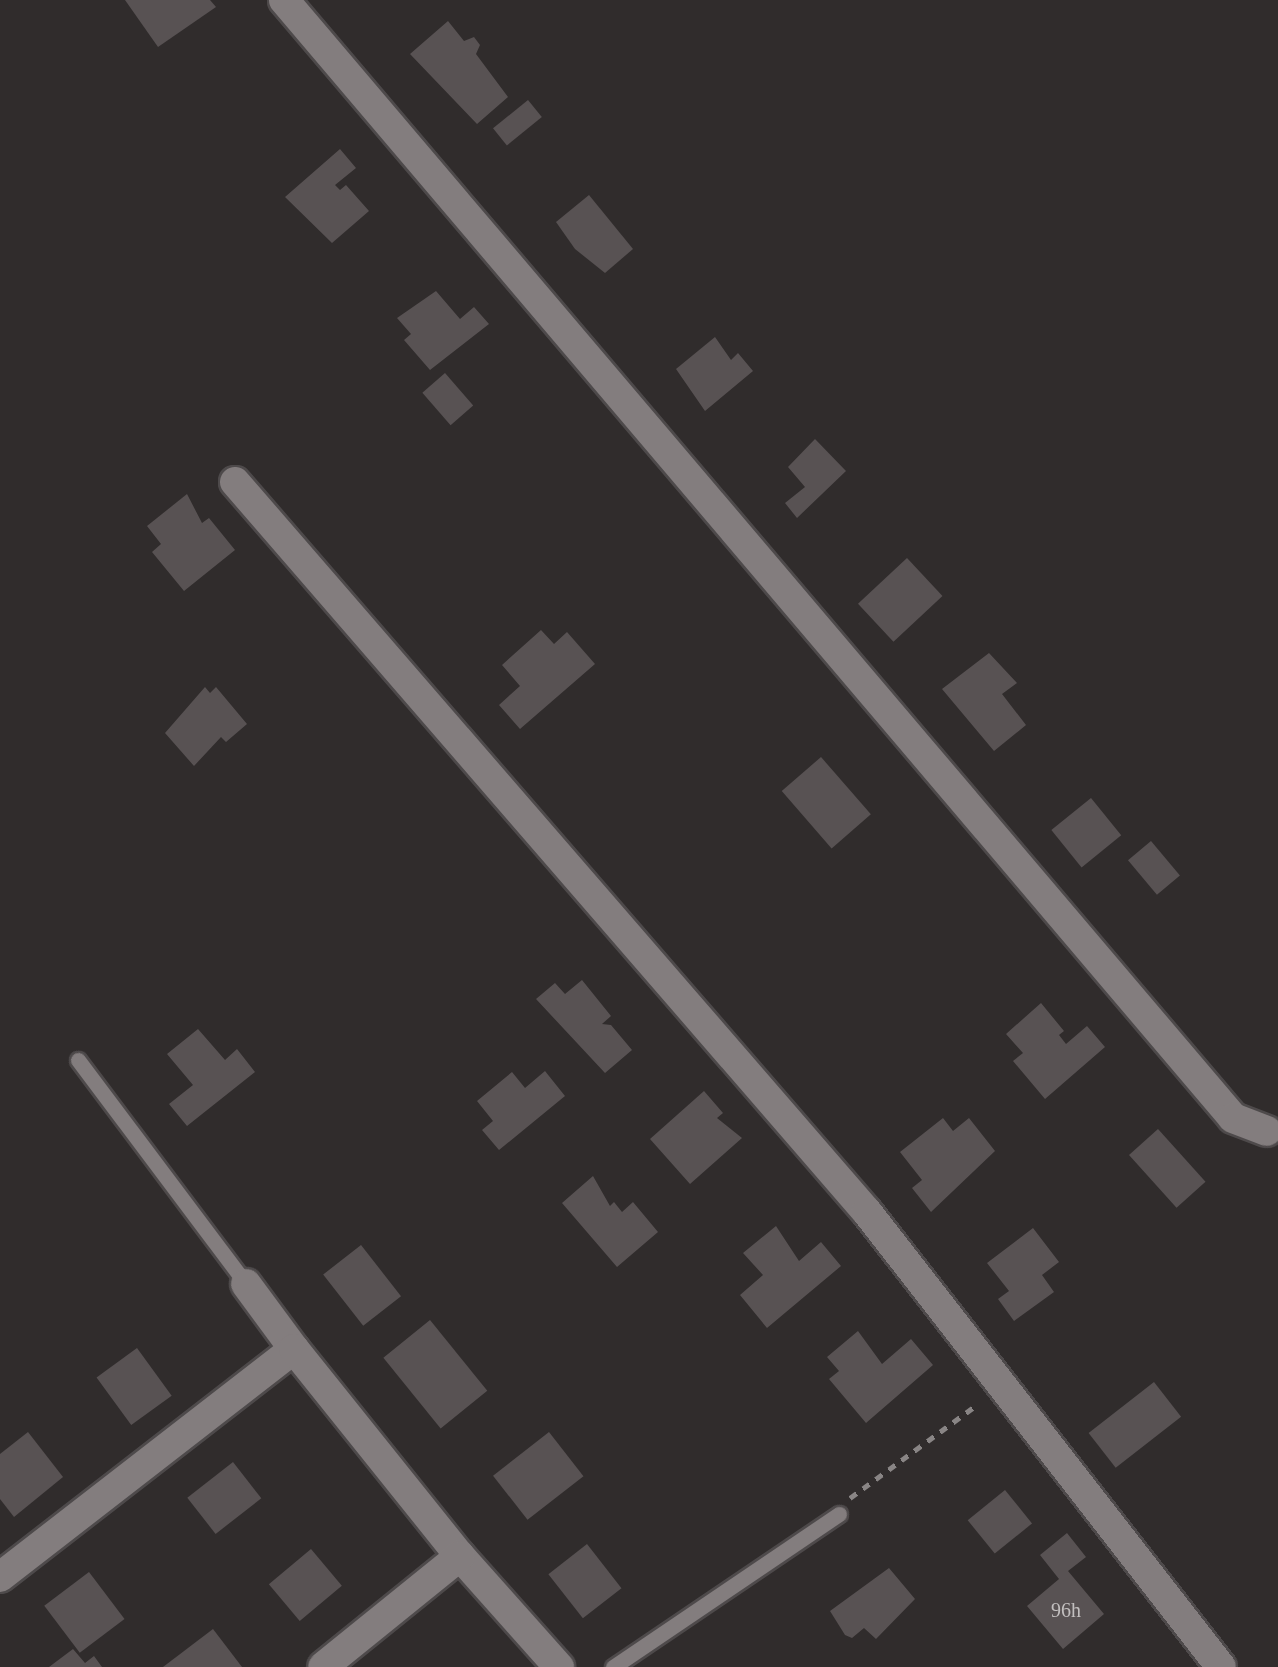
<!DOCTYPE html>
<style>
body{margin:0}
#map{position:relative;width:1278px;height:1667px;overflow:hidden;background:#302c2c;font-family:"Times New Roman",serif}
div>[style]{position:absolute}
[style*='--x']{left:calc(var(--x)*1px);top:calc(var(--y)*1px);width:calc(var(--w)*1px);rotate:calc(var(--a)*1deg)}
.building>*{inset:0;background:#585253;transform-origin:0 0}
.path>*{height:5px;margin-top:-2.5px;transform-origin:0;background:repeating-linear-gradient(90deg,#898585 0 8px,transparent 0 16px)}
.roads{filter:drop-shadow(2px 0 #4e4a4b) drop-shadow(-2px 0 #4e4a4b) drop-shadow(0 2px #4e4a4b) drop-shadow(0 -2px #4e4a4b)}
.service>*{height:15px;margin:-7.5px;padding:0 7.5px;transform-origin:7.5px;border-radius:7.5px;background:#837d7e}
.minor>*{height:30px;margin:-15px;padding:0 15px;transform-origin:15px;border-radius:15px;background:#837d7e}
span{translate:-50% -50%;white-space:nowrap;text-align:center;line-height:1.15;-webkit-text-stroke:8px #272222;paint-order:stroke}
.number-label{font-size:20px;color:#c2bfbf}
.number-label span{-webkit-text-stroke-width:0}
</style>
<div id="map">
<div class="building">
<div style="clip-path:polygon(125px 0,210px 0,216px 7px,158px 47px)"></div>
<div style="clip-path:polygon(448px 21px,464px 41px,474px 37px,480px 45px,476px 54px,508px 97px,477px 124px,410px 54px)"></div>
<div style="left:528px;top:100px;width:22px;height:45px;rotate:51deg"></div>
<div style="clip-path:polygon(340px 149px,356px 168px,335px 185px,340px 190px,346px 185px,369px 211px,332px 243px,285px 197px)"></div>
<div style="clip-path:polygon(589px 195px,633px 249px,605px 273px,575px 249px,556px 222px)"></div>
<div style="clip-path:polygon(436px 291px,460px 319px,474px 307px,489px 324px,430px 370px,404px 340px,411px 334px,397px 318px)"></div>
<div style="clip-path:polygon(715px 337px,731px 360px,738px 353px,753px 371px,705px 411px,676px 369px)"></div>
<div style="left:445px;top:373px;width:43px;height:30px;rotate:49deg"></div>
<div style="clip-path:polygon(815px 439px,846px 471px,797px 518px,785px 503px,805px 487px,788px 467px)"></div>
<div style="clip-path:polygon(187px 494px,202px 523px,209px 518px,235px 550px,184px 591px,152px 552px,161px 544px,147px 526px)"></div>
<div style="left:907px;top:558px;width:52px;height:67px;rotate:47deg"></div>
<div style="clip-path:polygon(541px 630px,554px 644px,567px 632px,595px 664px,520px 729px,499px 705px,520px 686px,502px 665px)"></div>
<div style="clip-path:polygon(989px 653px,1017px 683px,1002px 694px,1026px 725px,994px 751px,942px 689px)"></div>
<div style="clip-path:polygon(205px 687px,210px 693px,216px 687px,247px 724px,226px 742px,221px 737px,194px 766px,165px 733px)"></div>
<div style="left:821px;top:757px;width:76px;height:52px;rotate:49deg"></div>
<div style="left:1091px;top:798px;width:48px;height:51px;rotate:51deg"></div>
<div style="left:1151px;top:841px;width:45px;height:30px;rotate:50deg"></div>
<div style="clip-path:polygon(582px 980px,611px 1016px,602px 1024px,611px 1025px,632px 1050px,605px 1073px,536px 999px,555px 983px,565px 994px)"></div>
<div style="clip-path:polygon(1041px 1003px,1064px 1031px,1059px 1035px,1066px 1044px,1087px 1026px,1105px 1047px,1045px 1099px,1013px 1061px,1023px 1053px,1006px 1034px)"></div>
<div style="clip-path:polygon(198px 1029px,225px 1060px,237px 1049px,255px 1072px,187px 1126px,169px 1104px,193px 1085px,167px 1054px)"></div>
<div style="clip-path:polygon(545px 1071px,565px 1096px,499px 1150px,482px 1130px,493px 1121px,477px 1101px,512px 1072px,525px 1088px)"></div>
<div style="clip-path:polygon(704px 1091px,723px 1113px,717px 1118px,742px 1138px,690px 1184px,650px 1139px)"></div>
<div style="clip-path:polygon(943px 1118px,953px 1131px,969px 1118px,995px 1151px,931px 1212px,912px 1188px,922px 1180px,900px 1152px)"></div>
<div style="left:1158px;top:1129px;width:71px;height:39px;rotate:48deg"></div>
<div style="clip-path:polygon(593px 1176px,610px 1206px,614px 1202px,622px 1212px,633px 1202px,658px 1232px,617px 1267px,562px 1203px)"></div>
<div style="clip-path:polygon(776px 1226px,799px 1261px,821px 1242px,841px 1266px,767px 1328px,740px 1295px,763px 1275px,743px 1253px)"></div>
<div style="clip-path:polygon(1033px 1228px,1059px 1262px,1042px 1275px,1054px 1292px,1014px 1321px,998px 1299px,1009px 1291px,987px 1263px)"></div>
<div style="left:361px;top:1245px;width:65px;height:48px;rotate:52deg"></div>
<div style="left:430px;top:1320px;width:91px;height:60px;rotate:51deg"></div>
<div style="clip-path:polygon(858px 1331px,882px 1364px,911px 1339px,933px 1365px,866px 1423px,829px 1379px,839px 1371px,827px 1357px)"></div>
<div style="left:137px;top:1348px;width:59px;height:50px;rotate:54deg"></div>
<div style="left:1154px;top:1382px;width:44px;height:83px;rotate:52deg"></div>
<div style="clip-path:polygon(28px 1432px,63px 1477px,14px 1517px,0 1499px,0 1454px)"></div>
<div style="left:549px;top:1432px;width:56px;height:71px;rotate:52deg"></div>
<div style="left:233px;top:1462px;width:46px;height:58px;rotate:52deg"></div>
<div style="left:1005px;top:1490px;width:43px;height:48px;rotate:51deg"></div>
<div style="clip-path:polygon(1067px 1533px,1086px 1557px,1068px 1571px,1104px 1614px,1063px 1649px,1027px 1606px,1059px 1579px,1040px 1555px)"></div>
<div style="left:587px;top:1544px;width:56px;height:49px;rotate:52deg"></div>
<div style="left:311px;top:1549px;width:48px;height:55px;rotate:50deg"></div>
<div style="clip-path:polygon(889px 1568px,915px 1599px,876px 1639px,864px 1628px,852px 1638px,845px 1635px,830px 1611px)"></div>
<div style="left:89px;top:1572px;width:59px;height:56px;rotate:53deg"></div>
<div style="clip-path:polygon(213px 1629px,242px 1667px,163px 1667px)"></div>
<div style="clip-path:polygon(73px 1649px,85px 1663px,94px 1656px,102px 1667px,49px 1667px)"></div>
</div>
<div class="path">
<div style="--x:850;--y:1498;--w:159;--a:-36.3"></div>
</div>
<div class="roads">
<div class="service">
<div style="--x:78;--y:1060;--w:280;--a:53.1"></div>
<div style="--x:613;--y:1667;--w:273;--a:-34.1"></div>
</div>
<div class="minor">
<div style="--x:284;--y:0;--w:1466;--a:49.67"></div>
<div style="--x:1233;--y:1118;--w:36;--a:21"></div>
<div style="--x:235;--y:482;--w:966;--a:49.12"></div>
<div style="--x:867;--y:1212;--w:576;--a:52.12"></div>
<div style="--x:246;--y:1284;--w:81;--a:53.6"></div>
<div style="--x:460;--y:1556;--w:149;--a:48.3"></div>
<div style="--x:0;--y:1577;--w:372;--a:-37.8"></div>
<div style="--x:294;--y:1349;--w:265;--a:51.3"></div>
<div style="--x:460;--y:1556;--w:176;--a:141"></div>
</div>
</div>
<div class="number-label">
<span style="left:1066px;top:1610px">96h</span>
</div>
</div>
